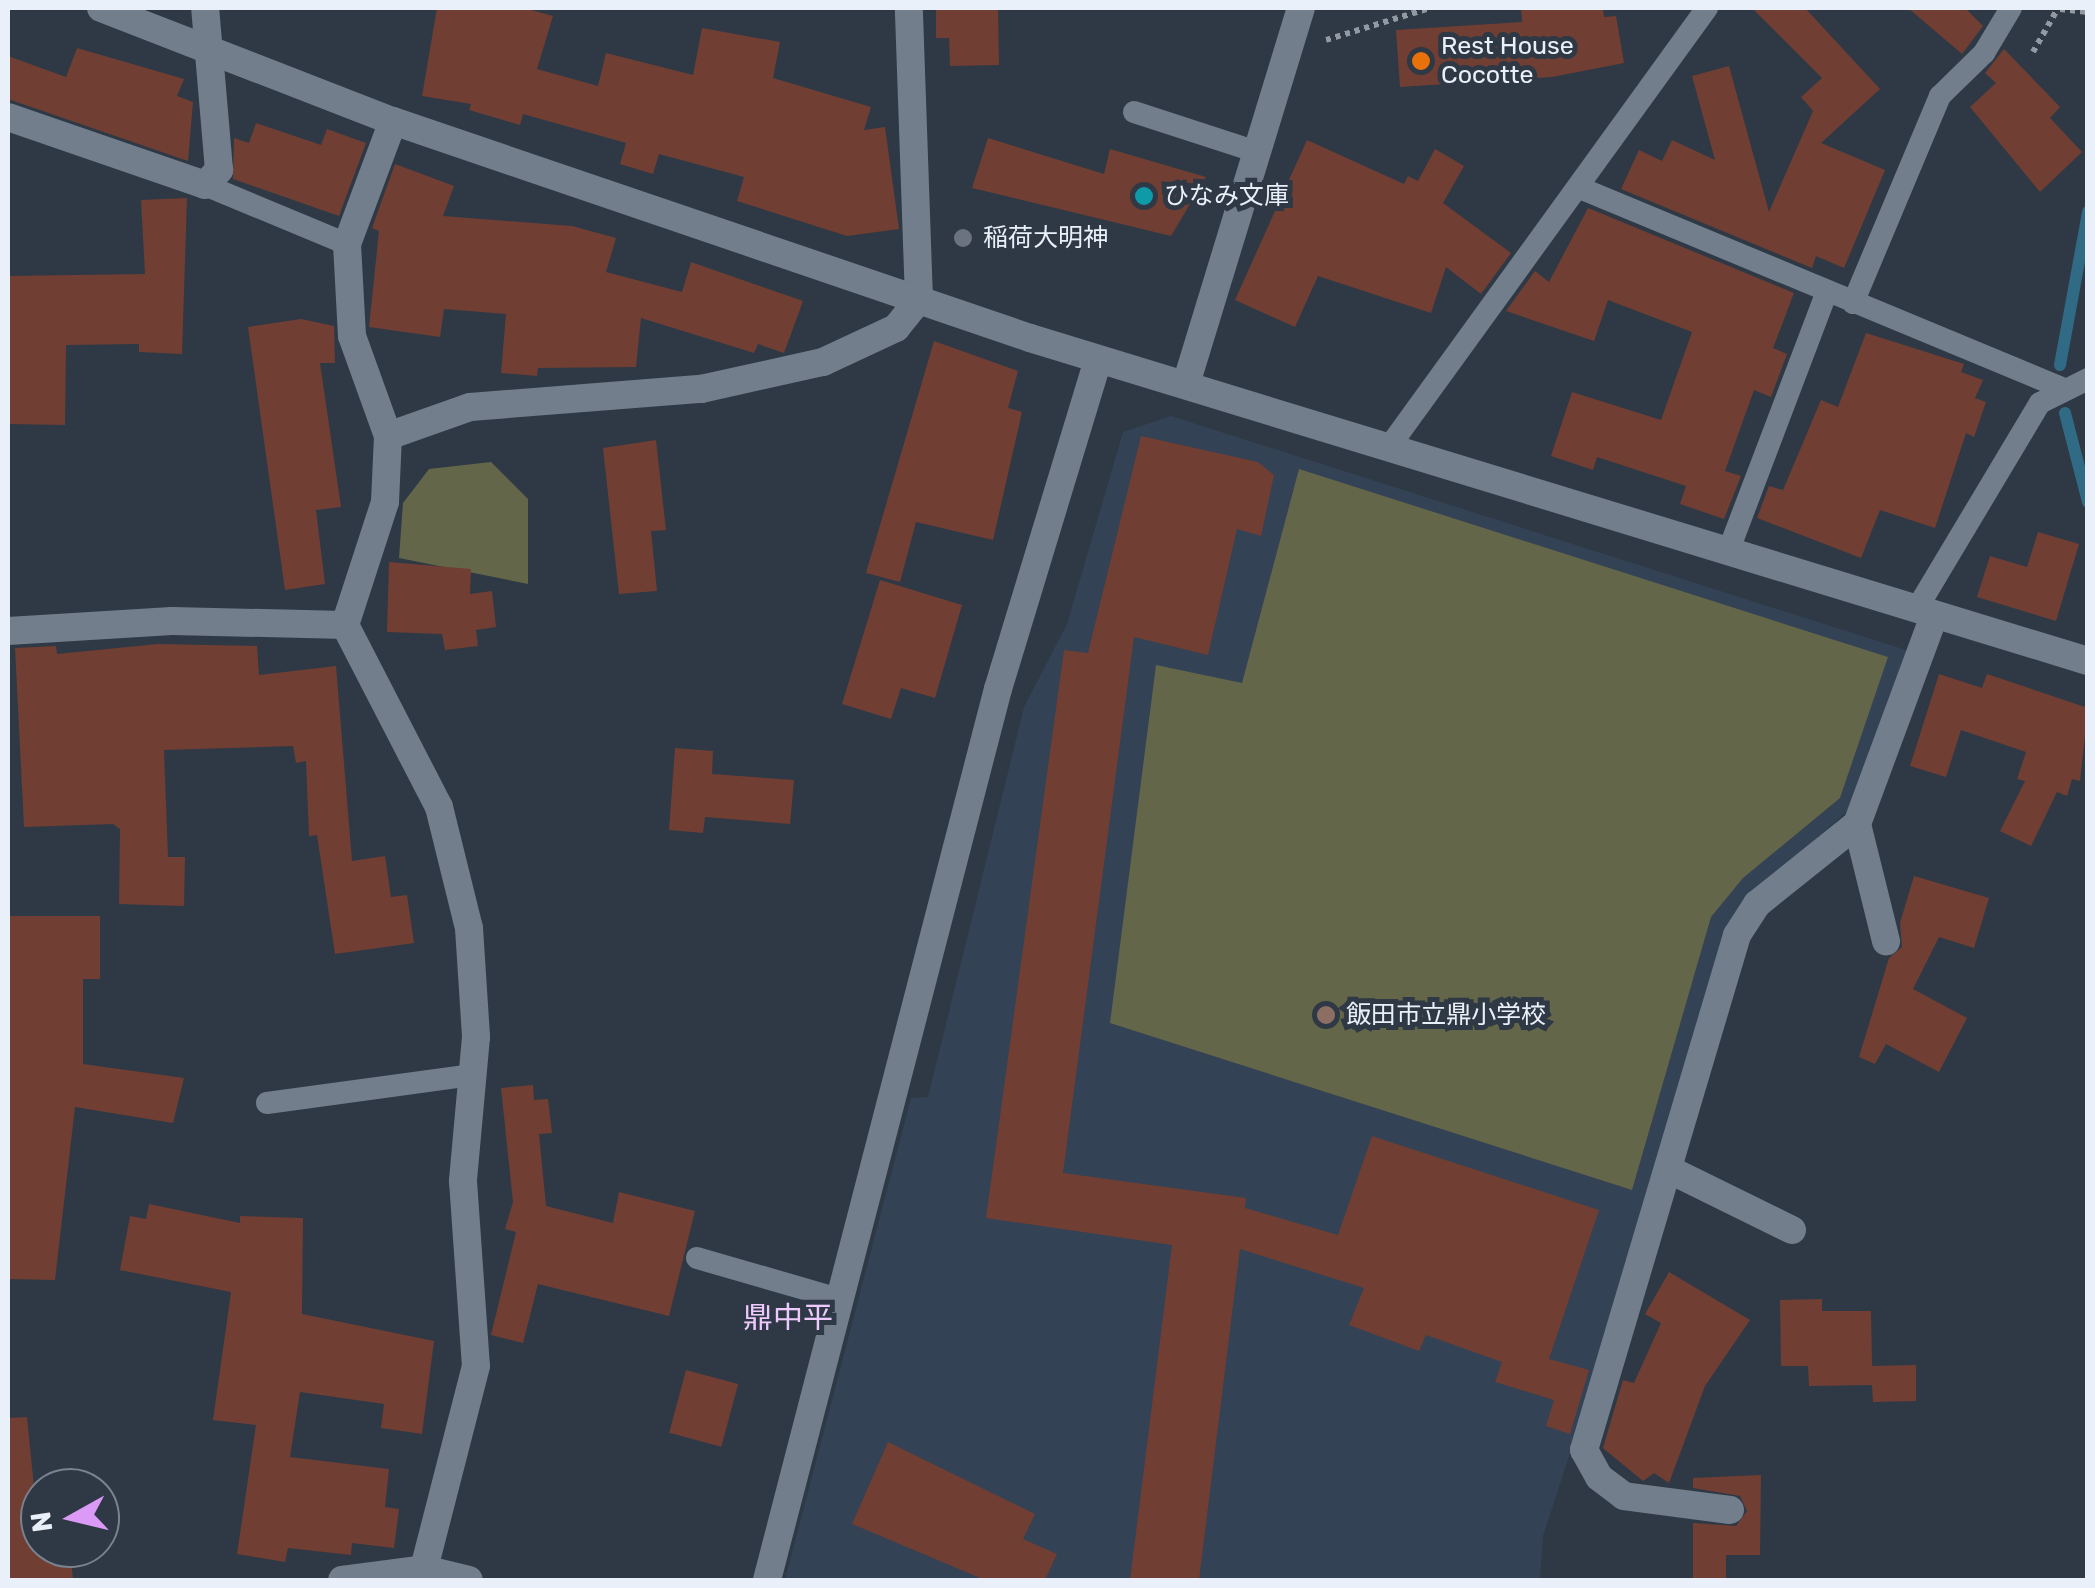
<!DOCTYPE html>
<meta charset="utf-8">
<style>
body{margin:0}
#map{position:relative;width:2095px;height:1588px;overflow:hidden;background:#2e3945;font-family:Rubik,"Noto Sans JP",sans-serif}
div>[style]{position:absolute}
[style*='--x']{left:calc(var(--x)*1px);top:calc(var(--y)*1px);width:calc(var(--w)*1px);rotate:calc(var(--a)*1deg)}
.built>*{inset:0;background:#334254}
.green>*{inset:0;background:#636648}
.stream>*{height:12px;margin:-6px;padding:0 6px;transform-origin:6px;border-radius:6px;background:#316a85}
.building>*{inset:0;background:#713e33;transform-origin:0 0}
.path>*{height:6px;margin-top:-3px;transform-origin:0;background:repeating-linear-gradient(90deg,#9199a3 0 5px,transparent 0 10px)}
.service>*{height:22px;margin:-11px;padding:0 11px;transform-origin:11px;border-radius:11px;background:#727e8c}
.minor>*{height:28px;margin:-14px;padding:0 14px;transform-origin:14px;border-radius:14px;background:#727e8c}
.tertiary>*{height:28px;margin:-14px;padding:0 14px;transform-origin:14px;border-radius:14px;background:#727e8c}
.dots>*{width:28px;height:28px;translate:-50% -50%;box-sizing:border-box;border:5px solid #2e3945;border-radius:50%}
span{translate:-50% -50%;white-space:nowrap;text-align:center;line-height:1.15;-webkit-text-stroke:10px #2e3945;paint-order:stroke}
.poi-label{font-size:25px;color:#eaf0f9}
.left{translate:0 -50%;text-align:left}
.quarter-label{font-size:30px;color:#edc9fd}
.frame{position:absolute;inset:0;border:10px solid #eaf0f9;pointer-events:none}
.north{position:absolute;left:20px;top:1468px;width:100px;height:100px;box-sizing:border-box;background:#2e3945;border:2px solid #79828d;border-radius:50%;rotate:262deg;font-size:28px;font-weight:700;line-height:40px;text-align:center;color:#eaf0f9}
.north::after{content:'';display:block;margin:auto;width:35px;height:45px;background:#da9af6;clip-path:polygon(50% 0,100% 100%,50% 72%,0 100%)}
</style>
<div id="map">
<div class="built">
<div style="clip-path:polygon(1171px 416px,1909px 651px,1852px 807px,1751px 897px,1543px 1536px,1540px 1580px,785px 1580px,911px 1098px,928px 1097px,1024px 707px,1067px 624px,1123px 432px)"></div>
</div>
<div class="green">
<div style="clip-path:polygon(491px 462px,528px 499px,528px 584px,399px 558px,403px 503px,429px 469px)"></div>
<div style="clip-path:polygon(1299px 469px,1888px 657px,1840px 798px,1743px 878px,1711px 917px,1632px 1190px,1110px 1023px,1156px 665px,1242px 683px)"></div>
</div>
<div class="stream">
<div style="--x:2060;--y:365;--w:156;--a:-79.6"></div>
<div style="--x:2065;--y:413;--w:92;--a:75.5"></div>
</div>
<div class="building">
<div style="clip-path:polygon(437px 8px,524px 8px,553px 16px,537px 69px,598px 86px,606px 53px,693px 75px,702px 28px,780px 42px,773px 78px,871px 107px,864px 130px,885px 127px,899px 229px,847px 236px,737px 201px,744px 177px,659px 154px,653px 174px,620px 164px,626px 143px,523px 114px,520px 125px,469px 110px,471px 104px,422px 96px)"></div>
<div style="clip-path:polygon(936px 8px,998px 8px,999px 65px,950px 66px,949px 38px,936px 38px)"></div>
<div style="clip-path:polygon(1521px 8px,1603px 8px,1604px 17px,1616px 16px,1624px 63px,1552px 77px,1400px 87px,1396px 30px,1522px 22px)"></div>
<div style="clip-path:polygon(1752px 8px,1805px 8px,1880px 89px,1821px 143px,1885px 170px,1844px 268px,1816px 256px,1812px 268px,1621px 189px,1639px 150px,1662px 161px,1672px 140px,1715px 160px,1692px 76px,1729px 66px,1769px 212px,1813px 111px,1801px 97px,1822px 78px)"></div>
<div style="clip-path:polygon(1908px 8px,1965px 8px,1983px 26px,1962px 54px)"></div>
<div style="clip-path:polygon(77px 48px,184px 79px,177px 96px,193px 102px,188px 161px,8px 99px,8px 56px,66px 77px)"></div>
<div style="clip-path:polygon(2004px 49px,2060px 107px,2050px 118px,2082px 152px,2040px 192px,1970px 107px,1996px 83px,1985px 73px)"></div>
<div style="clip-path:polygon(256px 123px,321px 145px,327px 129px,366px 143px,339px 216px,233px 179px,234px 138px,249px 143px)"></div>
<div style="clip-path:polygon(988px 138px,1104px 174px,1110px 149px,1206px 177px,1171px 236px,972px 188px)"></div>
<div style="clip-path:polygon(1307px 140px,1404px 184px,1408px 176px,1418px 181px,1435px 149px,1464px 166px,1443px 203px,1511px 253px,1481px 294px,1446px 267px,1431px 313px,1318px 276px,1295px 327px,1235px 300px)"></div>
<div style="clip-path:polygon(395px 164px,454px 186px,443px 216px,572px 226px,616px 238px,606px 272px,682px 292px,691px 262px,803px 301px,784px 353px,758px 344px,754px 353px,641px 318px,636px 367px,538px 368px,537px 376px,501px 373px,506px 314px,444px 309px,440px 337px,369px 327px,379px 231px,372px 228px)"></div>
<div style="clip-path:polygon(187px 198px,182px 354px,139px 352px,139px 344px,66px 345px,65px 425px,8px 424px,8px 276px,145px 274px,141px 200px)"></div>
<div style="clip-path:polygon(1588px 208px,1794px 293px,1773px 348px,1787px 354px,1771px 397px,1754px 390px,1725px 471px,1741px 476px,1724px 519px,1680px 504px,1686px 486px,1597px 457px,1593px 470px,1551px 456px,1572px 392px,1661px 420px,1692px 332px,1608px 300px,1594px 341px,1506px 311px,1535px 271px,1549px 282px)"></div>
<div style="clip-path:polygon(301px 319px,334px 326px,335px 363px,320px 363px,341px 507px,316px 510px,325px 584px,285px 590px,248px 327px)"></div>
<div style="clip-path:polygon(1866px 333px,1964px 364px,1961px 372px,1983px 380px,1975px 398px,1986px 402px,1974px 437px,1966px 433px,1935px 528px,1880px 510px,1861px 558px,1757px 518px,1769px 486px,1783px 490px,1821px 400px,1838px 407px)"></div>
<div style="clip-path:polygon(934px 341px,1018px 371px,1008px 408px,1022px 412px,993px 540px,916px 522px,900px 582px,866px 573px)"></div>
<div style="clip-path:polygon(1141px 436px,1258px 462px,1274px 475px,1261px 536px,1237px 529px,1208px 655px,1134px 637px,1063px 1173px,1246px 1198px,1245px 1208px,1338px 1235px,1372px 1136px,1599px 1210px,1549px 1359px,1589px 1370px,1570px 1434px,1546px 1426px,1554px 1400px,1495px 1382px,1502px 1362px,1426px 1335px,1419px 1351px,1349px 1325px,1364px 1288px,1240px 1249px,1199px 1580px,1130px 1580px,1172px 1245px,986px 1218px,1064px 650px,1088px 653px)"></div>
<div style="clip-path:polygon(656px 440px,666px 530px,651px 531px,657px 591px,619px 594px,603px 448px)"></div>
<div style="clip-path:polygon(2038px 532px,2079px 544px,2056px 621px,1977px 597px,1990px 556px,2027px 567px)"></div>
<div style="clip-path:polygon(389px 562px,471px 569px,470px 594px,492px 591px,496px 627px,476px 630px,478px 646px,445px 650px,442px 634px,387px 632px)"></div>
<div style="clip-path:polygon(880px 580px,962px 605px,935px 698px,901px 688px,891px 719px,842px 704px)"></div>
<div style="clip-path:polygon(158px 644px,257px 646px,259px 675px,336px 666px,352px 861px,385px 856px,391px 897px,407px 895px,414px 943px,335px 954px,317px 835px,309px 836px,306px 761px,296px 763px,293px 746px,164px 750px,168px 857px,185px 857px,184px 906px,119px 904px,120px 829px,113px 824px,24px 827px,15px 648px,56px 646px,57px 654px)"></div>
<div style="clip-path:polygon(1939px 674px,1982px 688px,1987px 674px,2088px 708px,2080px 781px,2072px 779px,2067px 796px,2057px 792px,2031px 846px,2000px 831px,2025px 781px,2017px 779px,2026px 752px,1961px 730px,1946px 777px,1910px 766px)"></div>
<div style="clip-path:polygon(675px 748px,713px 751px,712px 774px,794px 780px,790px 824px,705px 817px,703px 833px,669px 830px)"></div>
<div style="clip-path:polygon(1914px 876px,1989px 898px,1974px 948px,1939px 937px,1913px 989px,1967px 1018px,1939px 1072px,1886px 1044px,1875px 1064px,1859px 1057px,1889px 958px,1902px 947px,1900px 923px)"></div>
<div style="clip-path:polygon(8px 916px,100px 916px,100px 979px,83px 979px,83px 1064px,184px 1078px,173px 1123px,75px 1107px,55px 1280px,8px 1279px)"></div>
<div style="clip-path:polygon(533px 1085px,534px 1100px,548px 1099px,552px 1133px,539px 1134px,546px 1206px,613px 1223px,619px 1192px,695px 1211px,669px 1316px,538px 1284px,523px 1343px,491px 1335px,516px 1232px,505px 1229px,513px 1202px,501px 1088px)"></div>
<div style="clip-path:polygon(149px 1204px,240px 1223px,240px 1216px,303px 1218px,302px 1314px,434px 1341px,422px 1434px,381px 1428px,384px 1404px,300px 1392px,290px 1457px,389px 1469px,385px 1507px,399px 1509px,394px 1548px,352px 1543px,351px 1555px,288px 1548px,285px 1562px,237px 1554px,256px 1425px,213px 1420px,231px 1292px,120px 1270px,130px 1216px,146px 1219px)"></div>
<div style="clip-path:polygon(1669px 1272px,1750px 1320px,1705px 1386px,1669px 1483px,1654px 1473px,1643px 1481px,1603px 1448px,1623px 1380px,1634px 1383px,1661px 1323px,1645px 1314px)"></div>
<div style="clip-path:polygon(1822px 1299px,1822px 1311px,1871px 1311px,1872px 1366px,1916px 1365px,1916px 1401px,1873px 1402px,1872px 1385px,1809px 1386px,1808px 1366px,1781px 1366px,1780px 1300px)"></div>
<div style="left:686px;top:1370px;width:54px;height:65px;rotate:15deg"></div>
<div style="clip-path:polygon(27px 1417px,40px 1548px,70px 1548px,73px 1580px,8px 1580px,8px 1418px)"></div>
<div style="clip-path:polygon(888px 1442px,1035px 1514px,1023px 1539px,1057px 1554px,1045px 1580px,985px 1580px,852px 1524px)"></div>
<div style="clip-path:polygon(1761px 1475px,1760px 1555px,1726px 1555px,1726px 1580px,1693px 1580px,1693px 1523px,1736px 1526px,1747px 1511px,1740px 1496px,1693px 1488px,1693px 1478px)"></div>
</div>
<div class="path">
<div style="--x:2060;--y:9;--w:28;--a:6"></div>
<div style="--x:1326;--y:40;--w:109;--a:-17.1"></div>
<div style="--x:2033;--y:52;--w:51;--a:-60.4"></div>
</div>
<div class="service">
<div style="--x:1134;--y:112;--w:129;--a:18"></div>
<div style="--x:205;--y:185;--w:154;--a:22.6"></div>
<div style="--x:1580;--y:188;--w:522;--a:22.54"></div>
<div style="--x:1853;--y:303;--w:225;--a:-67.2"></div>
<div style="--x:1940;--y:96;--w:62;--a:-44.3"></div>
<div style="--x:1984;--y:53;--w:52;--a:-59"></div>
<div style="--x:1389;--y:447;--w:542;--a:-54.08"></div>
<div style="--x:1728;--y:552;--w:279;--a:-69.2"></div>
<div style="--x:1916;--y:610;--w:241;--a:-59.1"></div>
<div style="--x:2040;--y:403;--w:54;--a:-26.6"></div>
<div style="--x:267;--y:1103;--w:206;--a:-7.8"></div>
<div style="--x:697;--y:1258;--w:145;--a:16.1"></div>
</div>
<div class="minor">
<div style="--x:8;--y:117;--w:208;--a:19"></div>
<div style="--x:205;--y:185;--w:21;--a:-47"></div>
<div style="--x:219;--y:170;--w:163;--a:-94.9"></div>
<div style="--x:393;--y:121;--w:131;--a:110.5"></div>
<div style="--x:347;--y:244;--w:92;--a:86.9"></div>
<div style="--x:352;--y:336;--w:106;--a:70.2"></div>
<div style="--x:388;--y:436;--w:66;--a:92.6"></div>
<div style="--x:385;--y:502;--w:129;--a:108"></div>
<div style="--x:345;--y:625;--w:205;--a:62.7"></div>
<div style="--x:439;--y:807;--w:125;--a:76.1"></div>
<div style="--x:469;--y:928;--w:109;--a:86.3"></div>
<div style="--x:476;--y:1037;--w:145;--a:95.2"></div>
<div style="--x:463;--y:1181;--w:185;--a:86"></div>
<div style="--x:476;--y:1366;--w:221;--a:104.4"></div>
<div style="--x:388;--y:436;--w:87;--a:-19.5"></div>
<div style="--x:470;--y:407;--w:232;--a:-4.5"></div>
<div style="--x:701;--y:389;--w:125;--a:-12.5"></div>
<div style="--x:823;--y:362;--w:81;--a:-25"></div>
<div style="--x:896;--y:328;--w:36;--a:-51"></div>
<div style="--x:919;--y:300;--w:292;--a:-92"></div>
<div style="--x:8;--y:631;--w:164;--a:-3.5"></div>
<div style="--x:172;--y:621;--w:173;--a:1.3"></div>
<div style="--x:1857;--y:824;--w:121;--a:76.1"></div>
<div style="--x:1670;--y:1170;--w:136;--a:26.2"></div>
<div style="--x:1730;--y:1510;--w:107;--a:-172.5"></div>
<div style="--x:1624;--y:1496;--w:31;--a:-143"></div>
<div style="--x:1599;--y:1477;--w:31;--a:-119"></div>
<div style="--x:1584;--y:1450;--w:537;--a:-73.45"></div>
<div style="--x:1737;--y:935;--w:37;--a:-57"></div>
<div style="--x:1757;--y:904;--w:128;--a:-38.7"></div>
<div style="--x:1857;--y:824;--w:222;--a:-69.7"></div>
<div style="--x:342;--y:1580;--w:83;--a:-7.6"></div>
<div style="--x:424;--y:1569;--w:46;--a:13.7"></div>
</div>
<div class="tertiary">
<div style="--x:101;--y:8;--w:313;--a:21.2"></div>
<div style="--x:393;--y:121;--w:673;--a:18.81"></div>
<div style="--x:1030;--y:338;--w:1106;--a:16.98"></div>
<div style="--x:1186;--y:384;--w:393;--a:-73"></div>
<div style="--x:767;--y:1580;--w:920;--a:-75.47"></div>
<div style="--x:998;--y:689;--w:344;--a:-73.1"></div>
</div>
<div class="dots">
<div style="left:1421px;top:61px;background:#e8710a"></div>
<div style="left:1144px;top:196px;background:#0f9aa8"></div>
<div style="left:963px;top:238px;background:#6b7280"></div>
<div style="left:1326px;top:1015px;background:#8d6e63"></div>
</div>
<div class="poi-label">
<span class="left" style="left:1441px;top:61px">Rest House<br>Cocotte</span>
<span class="left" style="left:1164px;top:196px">ひなみ文庫</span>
<span class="left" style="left:983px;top:238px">稲荷大明神</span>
<span class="left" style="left:1346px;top:1015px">飯田市立鼎小学校</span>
</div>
<div class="quarter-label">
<span style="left:788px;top:1318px">鼎中平</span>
</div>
<div class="frame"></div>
<div class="north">N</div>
</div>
